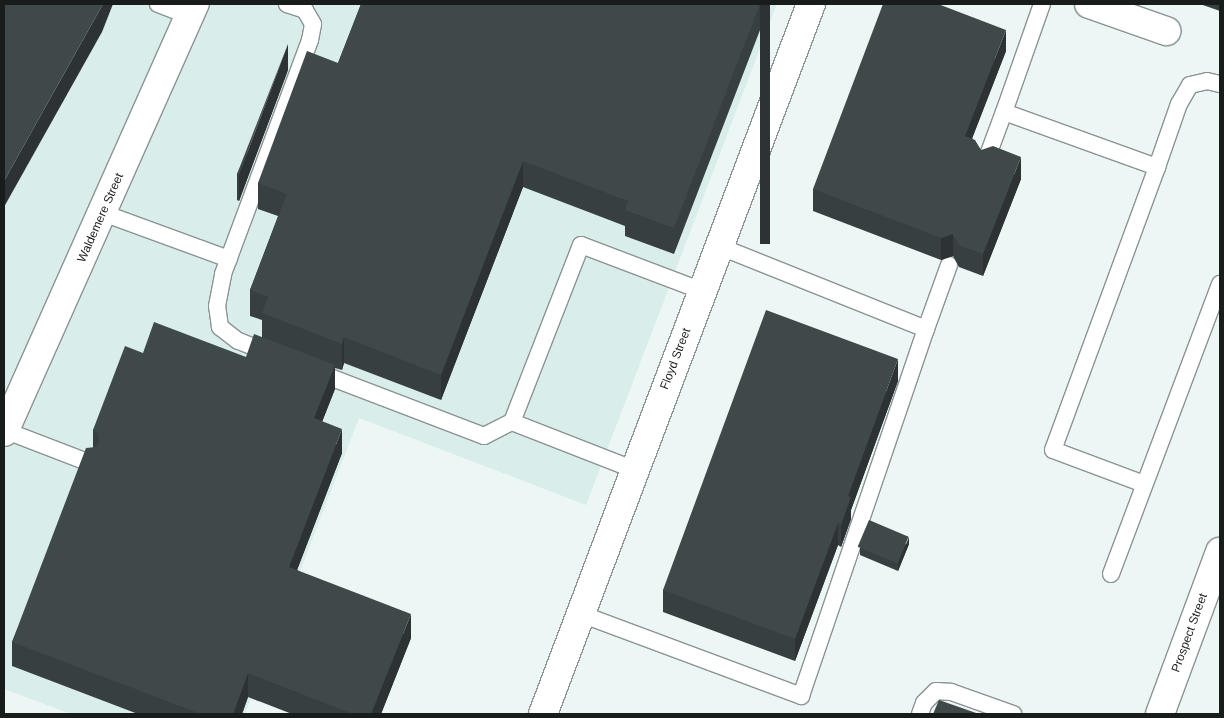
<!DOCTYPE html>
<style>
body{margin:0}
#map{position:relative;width:1224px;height:718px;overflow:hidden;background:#ecf6f5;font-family:Arial,sans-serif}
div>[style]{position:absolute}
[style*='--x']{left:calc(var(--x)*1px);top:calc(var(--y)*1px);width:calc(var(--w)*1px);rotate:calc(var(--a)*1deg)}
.built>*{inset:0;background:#d9edeb}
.roads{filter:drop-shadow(1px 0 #8b9493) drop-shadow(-1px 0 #8b9493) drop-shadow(0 1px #8b9493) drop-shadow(0 -1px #8b9493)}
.lane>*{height:16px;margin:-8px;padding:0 8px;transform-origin:8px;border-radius:8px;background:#fff}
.street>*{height:28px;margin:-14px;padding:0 14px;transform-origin:14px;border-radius:14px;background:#fff}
.wall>*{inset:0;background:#373f40}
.shaded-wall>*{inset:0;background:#2d3334;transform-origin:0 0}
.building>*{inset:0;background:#40494a;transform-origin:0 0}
span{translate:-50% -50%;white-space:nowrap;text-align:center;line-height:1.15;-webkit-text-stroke:5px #fff;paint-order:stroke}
.street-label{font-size:12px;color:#181c1b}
.frame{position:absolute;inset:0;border:5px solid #181c1b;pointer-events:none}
</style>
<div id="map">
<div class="built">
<div style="clip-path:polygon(4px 4px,777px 4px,586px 505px,359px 418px,245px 714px,71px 714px,4px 689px)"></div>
</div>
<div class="roads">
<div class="lane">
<div style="--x:158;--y:4;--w:34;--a:21"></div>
<div style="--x:1042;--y:4;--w:114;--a:109.4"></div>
<div style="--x:1004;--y:112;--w:163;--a:19.8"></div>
<div style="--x:1157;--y:167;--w:67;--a:-70.8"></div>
<div style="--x:1179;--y:104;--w:22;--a:-60"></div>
<div style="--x:1190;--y:85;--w:17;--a:-13"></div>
<div style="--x:1207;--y:81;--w:13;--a:13"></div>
<div style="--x:985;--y:163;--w:54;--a:-69.6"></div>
<div style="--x:103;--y:213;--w:134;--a:20.1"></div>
<div style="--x:926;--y:329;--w:68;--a:-70.2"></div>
<div style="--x:271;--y:354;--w:35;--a:-158"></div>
<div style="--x:238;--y:341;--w:23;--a:-142"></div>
<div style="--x:220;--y:327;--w:21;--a:-98"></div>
<div style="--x:217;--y:306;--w:33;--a:-79"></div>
<div style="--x:223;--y:274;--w:250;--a:-69.6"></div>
<div style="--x:310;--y:40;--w:16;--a:-79"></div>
<div style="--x:313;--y:24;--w:16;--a:-120"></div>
<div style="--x:305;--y:10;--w:19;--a:-162"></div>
<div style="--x:314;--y:371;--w:182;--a:20.9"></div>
<div style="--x:484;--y:436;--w:31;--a:-27"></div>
<div style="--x:4;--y:430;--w:92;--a:21"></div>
<div style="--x:635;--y:470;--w:132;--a:-158.7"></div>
<div style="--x:512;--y:422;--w:190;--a:-68.7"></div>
<div style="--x:581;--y:245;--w:129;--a:20.8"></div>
<div style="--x:1144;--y:484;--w:97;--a:-159.5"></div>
<div style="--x:1053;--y:450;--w:302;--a:-69.8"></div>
<div style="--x:1111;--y:574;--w:310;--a:-69.4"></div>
<div style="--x:581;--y:614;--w:235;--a:20.4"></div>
<div style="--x:801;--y:696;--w:388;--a:-71.2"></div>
<div style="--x:926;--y:329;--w:223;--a:-158.2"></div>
<div style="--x:920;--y:714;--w:12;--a:-70"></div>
<div style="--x:924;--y:703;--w:17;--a:-45"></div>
<div style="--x:936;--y:691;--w:15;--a:4"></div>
<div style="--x:951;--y:692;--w:66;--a:19.5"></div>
</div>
<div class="street">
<div style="--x:1089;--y:4;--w:82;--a:19.3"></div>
<div style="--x:4;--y:432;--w:469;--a:-66"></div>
<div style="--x:543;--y:714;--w:759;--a:-69.32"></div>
<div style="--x:1160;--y:714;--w:173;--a:-69.7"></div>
</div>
</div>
<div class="wall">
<div style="clip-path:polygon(361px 4px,770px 4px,674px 254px,625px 236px,625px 226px,523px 187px,441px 400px,344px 363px,342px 370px,335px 368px,335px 389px,322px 422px,342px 453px,297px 570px,411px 638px,381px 714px,292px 714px,248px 697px,242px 714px,138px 714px,12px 666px,12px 642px,93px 447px,93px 430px,143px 353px,246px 357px,262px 337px,262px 320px,250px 316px,250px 290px,278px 216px,258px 209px,258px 183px,338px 63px)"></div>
<div style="clip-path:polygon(1200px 4px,1220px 4px,1220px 11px)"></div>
<div style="clip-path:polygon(1006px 51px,972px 138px,981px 150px,1021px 179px,983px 276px,959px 267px,953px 256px,941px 260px,813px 211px,813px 189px)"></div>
<div style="clip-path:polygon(288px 70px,239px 201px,237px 200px,237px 174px)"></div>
<div style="clip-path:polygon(898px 381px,851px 510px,851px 519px,841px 547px,838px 545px,795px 661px,663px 612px,663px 590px)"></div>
<div style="clip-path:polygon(909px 544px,898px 571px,860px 555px,860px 548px)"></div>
</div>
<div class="shaded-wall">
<div style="clip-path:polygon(103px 4px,113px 4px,102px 32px,4px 207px,4px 181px)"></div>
<div style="left:760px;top:4px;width:10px;height:240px"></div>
<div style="clip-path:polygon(1006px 30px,1006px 51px,965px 157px,965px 136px)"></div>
<div style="clip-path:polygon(288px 44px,288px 70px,239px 201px,239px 175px)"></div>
<div style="clip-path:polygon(1021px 157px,1021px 179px,983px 276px,983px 254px)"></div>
<div style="clip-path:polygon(523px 161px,523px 187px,441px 400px,441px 375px)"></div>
<div style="clip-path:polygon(953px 234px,953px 256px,941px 260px,941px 238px)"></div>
<div style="clip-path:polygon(344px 337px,344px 363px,342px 370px,342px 344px)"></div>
<div style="clip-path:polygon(898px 359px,898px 381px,851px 510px,851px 519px,841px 547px,841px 525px,848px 496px)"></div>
<div style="clip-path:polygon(335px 365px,335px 389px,314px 442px,314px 418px)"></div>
<div style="clip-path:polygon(342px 429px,342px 453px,289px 591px,289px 567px)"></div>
<div style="clip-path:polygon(838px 523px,838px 545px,795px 661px,795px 639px)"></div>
<div style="clip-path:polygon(909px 537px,909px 544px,898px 571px,898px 564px)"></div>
<div style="clip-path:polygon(411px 614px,411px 638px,381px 714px,371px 714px)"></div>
<div style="clip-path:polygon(248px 673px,248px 697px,242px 714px,233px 714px)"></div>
</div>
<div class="building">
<div style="clip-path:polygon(4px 4px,103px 4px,4px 181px)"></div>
<div style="clip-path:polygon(361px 4px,760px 4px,674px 228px,625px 210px,628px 201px,523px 161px,441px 375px,344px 337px,342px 344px,262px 313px,268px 297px,250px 290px,287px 194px,258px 183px,307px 51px,338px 63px)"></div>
<div style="clip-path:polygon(883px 4px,938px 4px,1006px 30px,965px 136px,975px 140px,981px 150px,993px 146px,1021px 157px,983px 254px,959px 245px,953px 234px,941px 238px,813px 189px)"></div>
<div style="clip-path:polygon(288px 44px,239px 175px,237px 174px)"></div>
<div style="clip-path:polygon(766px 310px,898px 359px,848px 496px,851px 497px,841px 525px,838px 523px,795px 639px,663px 590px)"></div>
<div style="clip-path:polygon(154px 322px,246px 357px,254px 334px,335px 365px,314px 418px,342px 429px,289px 567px,411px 614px,371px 714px,353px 714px,248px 673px,233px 714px,201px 714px,12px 642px,86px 448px,96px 447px,99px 442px,98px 433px,93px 430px,125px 346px,143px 353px)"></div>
<div style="left:869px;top:520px;width:43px;height:29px;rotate:23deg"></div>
<div style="clip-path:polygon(939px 700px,979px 714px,933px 714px)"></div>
</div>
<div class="street-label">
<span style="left:101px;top:218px;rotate:-66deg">Waldemere Street</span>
<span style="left:676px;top:359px;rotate:-69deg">Floyd Street</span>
<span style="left:1190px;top:633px;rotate:-70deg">Prospect Street</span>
</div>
<div class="frame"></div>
</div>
